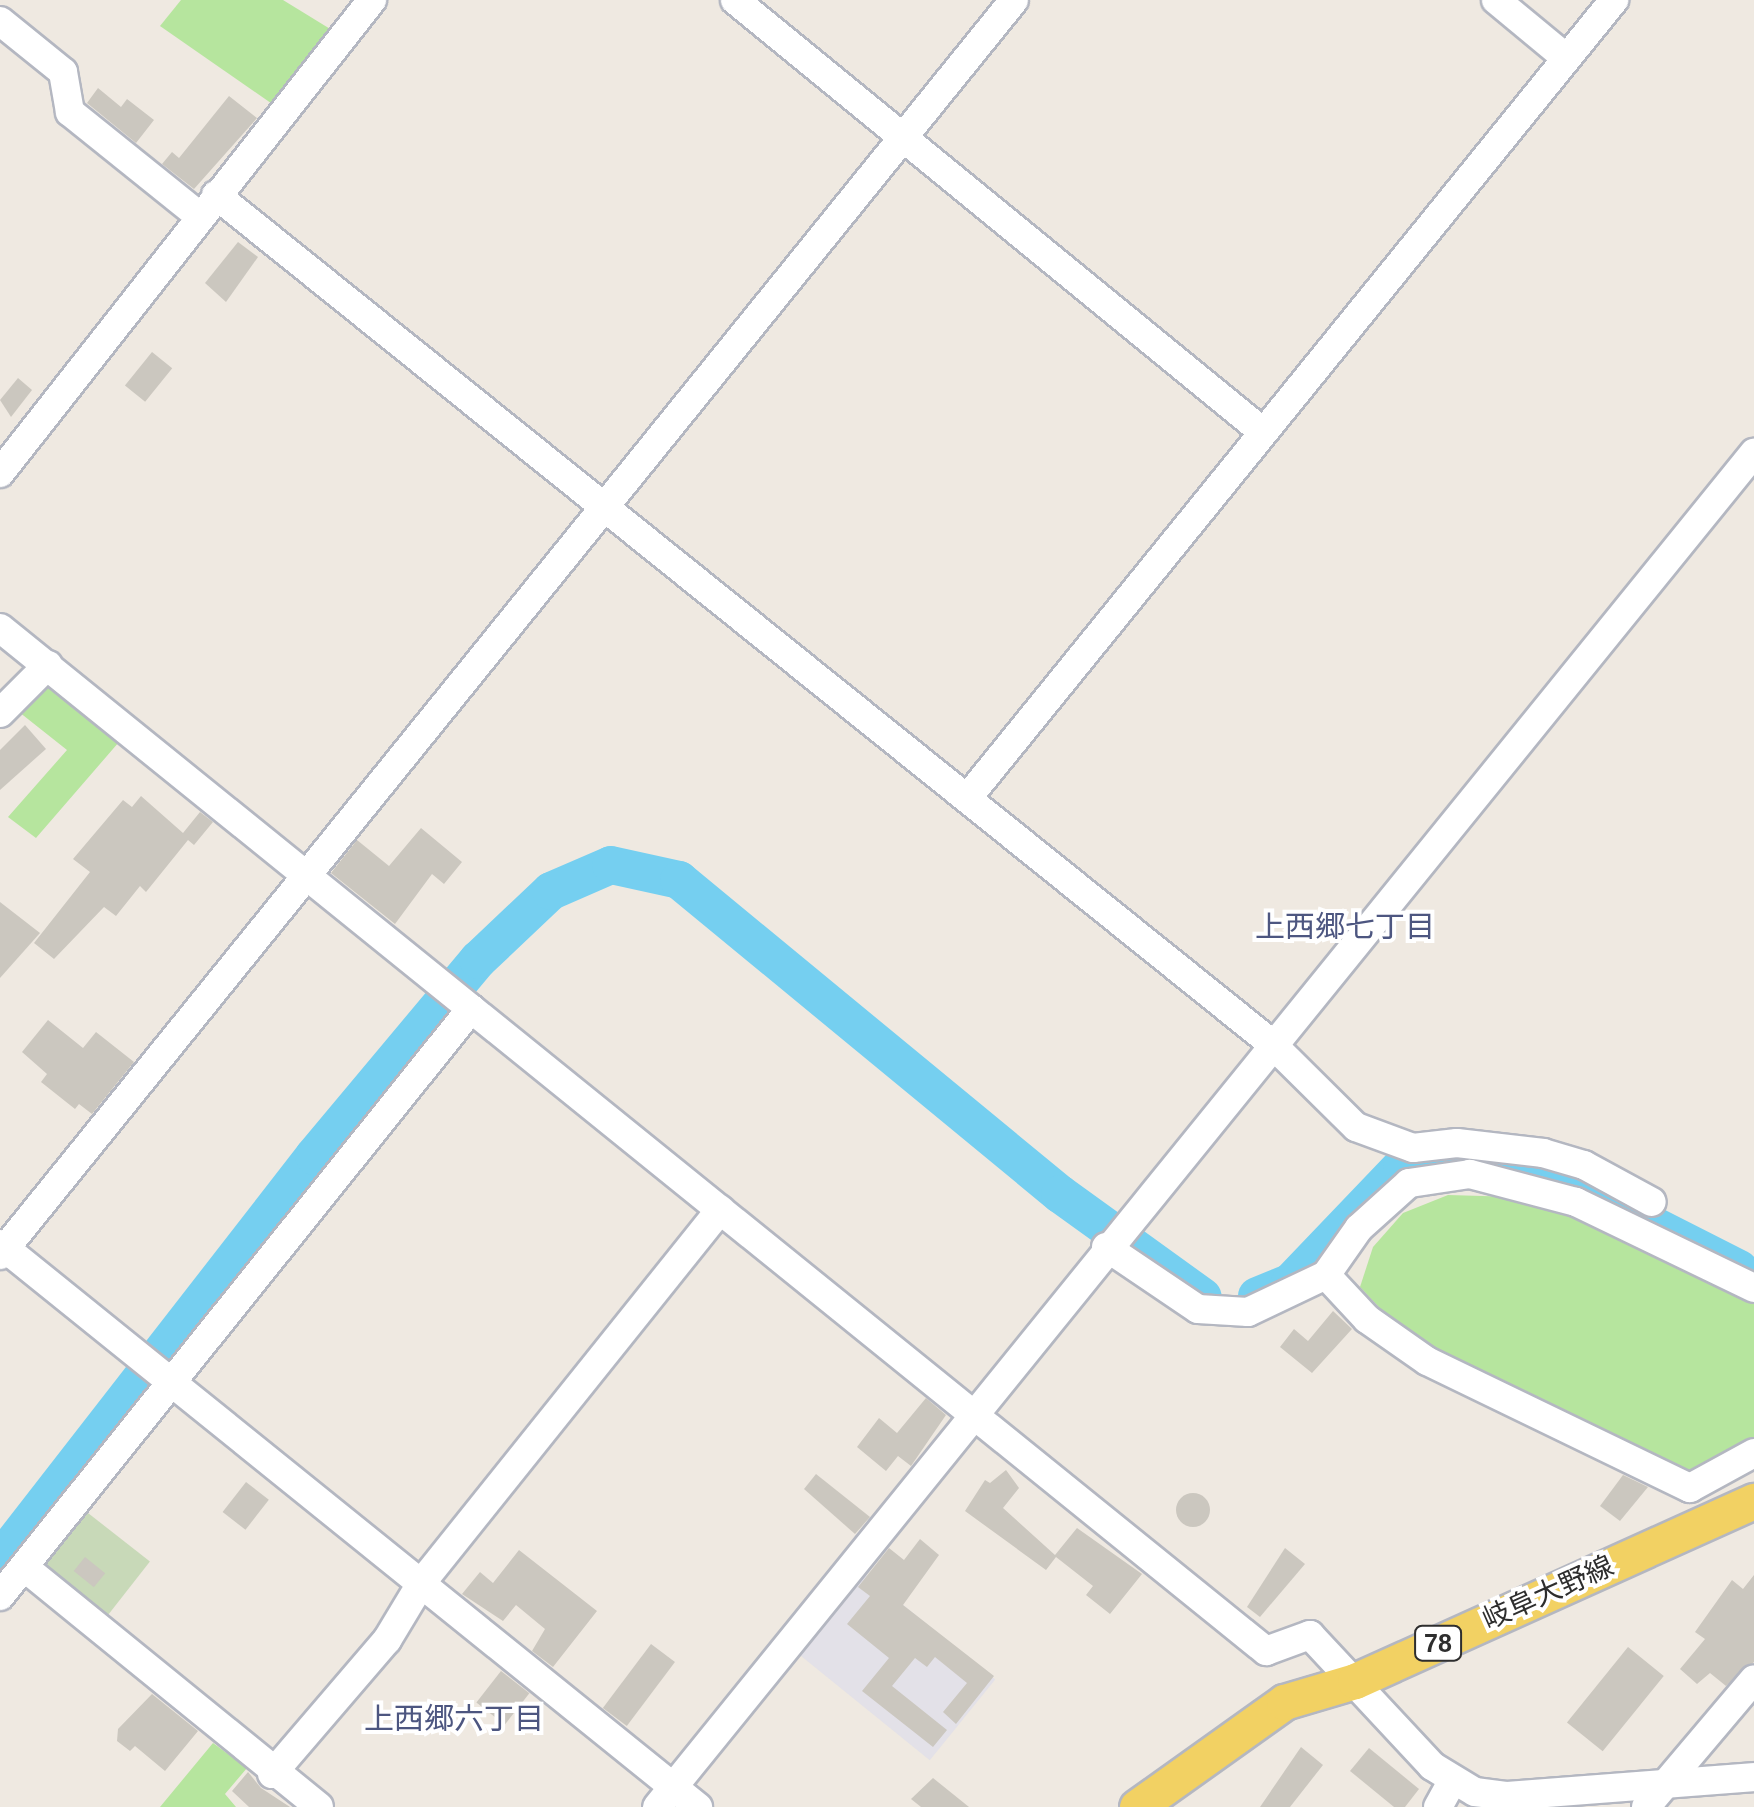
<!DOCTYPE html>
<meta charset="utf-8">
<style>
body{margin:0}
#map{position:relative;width:1754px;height:1807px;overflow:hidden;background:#efe9e1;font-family:Helvetica,"Noto Sans JP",sans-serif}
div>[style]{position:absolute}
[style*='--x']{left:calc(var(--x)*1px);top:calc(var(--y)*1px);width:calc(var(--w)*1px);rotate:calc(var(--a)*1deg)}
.industrial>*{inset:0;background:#e3e1e8;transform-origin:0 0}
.green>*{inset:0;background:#b6e59e}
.cemetery>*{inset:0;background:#c8d9b8;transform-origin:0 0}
.river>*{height:38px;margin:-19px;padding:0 19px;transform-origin:19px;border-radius:19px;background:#75cff0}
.building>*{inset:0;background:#cbc7bf;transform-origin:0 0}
.round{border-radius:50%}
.roads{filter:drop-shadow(2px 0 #b4b7c1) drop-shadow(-2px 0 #b4b7c1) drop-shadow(0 2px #b4b7c1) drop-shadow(0 -2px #b4b7c1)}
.minor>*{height:28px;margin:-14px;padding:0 14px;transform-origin:14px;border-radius:14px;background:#fff}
.major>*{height:35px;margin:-17.5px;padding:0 17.5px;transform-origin:17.5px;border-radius:17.5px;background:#f2d163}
span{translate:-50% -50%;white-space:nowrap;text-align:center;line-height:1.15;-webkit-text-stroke:8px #fff;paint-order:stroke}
.shield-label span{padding:2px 8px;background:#fff;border:2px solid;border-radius:8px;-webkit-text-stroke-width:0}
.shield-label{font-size:25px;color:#2e2e2e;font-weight:700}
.street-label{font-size:28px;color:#2e2e2e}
.neighbourhood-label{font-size:30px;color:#4d5680}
</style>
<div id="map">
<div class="industrial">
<div style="left:860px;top:1570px;width:174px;height:104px;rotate:39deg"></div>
</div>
<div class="green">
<div style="clip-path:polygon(181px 0,283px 0,340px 35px,278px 108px,160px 26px)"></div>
<div style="clip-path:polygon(43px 678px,119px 742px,36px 838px,8px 817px,67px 750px,14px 708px)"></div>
<div style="clip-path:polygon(1448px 1195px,1517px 1197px,1670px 1254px,1754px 1297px,1754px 1445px,1703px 1483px,1405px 1335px,1360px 1287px,1373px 1247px,1403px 1213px)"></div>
<div style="clip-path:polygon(213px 1743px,247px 1768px,225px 1794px,236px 1807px,160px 1807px)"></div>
</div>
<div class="cemetery">
<div style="left:79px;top:1506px;width:90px;height:77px;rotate:38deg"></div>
</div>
<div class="river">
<div style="--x:1257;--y:1296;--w:35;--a:-22"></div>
<div style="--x:1290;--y:1283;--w:162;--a:-46.3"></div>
<div style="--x:1402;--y:1166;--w:79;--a:-6.6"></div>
<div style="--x:1480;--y:1157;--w:83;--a:14.7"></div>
<div style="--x:1560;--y:1178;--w:201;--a:26.9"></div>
<div style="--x:0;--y:1560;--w:512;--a:-52.14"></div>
<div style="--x:314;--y:1156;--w:256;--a:-50.1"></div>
<div style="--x:478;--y:960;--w:100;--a:-43.4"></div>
<div style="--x:551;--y:891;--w:65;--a:-23.4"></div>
<div style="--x:611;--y:865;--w:70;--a:12.4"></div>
<div style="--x:679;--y:880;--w:494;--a:39.5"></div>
<div style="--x:1060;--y:1194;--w:176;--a:35.8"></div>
</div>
<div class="building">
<div style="clip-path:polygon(98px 88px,121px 107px,127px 99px,154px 120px,136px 143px,87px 103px)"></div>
<div style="clip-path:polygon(229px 96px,257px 118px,194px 189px,162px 164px,172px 152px,179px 158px)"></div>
<div style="clip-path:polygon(238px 242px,258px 257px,226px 302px,205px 283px)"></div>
<div style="left:152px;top:352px;width:26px;height:43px;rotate:39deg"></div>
<div style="clip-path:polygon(18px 378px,32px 390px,11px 417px,0 400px)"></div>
<div style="clip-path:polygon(25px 725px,46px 749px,0 790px,0 750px)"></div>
<div style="clip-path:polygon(141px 796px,183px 833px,200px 812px,213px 822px,194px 845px,188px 840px,146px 892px,140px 886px,116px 916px,104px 907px,54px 959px,34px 943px,90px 872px,73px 859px,123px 800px,132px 807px)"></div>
<div style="clip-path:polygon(421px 828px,462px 862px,444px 884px,432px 874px,395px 924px,331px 873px,357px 840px,389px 866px)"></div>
<div style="clip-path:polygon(0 902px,40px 933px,0 978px)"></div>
<div style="clip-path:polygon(48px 1020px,83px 1048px,96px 1032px,134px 1062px,92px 1114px,79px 1104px,75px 1109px,41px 1082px,47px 1074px,22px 1052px)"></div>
<div style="clip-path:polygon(1333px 1311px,1352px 1329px,1312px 1373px,1280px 1347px,1294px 1329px,1308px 1341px)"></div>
<div style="clip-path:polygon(926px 1398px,946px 1415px,911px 1466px,898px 1456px,886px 1471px,857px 1447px,879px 1418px,897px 1433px)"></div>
<div style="clip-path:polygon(1006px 1470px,1019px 1488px,1003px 1508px,1055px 1555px,1077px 1528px,1142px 1574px,1110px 1614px,1086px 1595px,1093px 1586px,1056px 1557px,1046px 1570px,965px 1511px,985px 1480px,990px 1483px)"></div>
<div style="clip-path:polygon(816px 1474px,870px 1517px,855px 1534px,804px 1489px)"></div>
<div style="clip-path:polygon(1623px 1475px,1648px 1487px,1620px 1521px,1600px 1506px)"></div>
<div style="left:246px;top:1482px;width:29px;height:38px;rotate:38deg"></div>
<div class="round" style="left:1176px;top:1493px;width:34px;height:34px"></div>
<div style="clip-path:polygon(920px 1539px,939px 1555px,903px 1605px,994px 1676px,956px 1724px,943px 1712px,967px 1683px,935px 1657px,927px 1667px,915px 1658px,892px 1686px,947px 1730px,933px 1747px,862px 1691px,889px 1658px,847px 1624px,870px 1596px,858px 1587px,889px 1548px,904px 1560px)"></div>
<div style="clip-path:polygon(1285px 1548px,1305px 1564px,1260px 1617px,1247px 1607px)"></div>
<div style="clip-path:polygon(519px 1550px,597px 1611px,553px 1667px,532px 1651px,545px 1629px,516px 1605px,503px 1621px,462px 1594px,480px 1572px,493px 1583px)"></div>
<div style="left:85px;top:1557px;width:26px;height:18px;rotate:39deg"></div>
<div style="clip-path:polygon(1754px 1575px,1754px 1662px,1726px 1686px,1710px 1673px,1697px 1684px,1680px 1669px,1705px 1639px,1695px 1632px,1732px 1580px,1743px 1589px)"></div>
<div style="left:651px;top:1644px;width:30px;height:80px;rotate:37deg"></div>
<div style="left:1628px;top:1647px;width:46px;height:97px;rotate:39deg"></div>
<div style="left:501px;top:1671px;width:36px;height:40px;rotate:38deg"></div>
<div style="clip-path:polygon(152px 1694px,198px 1731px,165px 1771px,135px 1746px,130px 1751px,117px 1741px,118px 1729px)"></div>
<div style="clip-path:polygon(1301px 1747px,1323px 1765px,1290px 1807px,1260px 1807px)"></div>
<div style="clip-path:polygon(1369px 1748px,1419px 1789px,1405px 1807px,1394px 1807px,1350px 1771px)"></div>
<div style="clip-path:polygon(248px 1772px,261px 1788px,290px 1807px,249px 1807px,232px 1791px)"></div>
<div style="clip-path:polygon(933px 1778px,969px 1807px,921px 1807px,911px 1799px)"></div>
</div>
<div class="roads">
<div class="minor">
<div style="--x:735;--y:0;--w:682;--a:39.29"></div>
<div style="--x:1496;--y:0;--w:89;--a:39.6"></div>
<div style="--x:0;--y:21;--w:81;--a:39"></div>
<div style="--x:63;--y:72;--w:41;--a:80.1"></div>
<div style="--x:70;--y:112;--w:164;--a:38.8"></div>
<div style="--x:216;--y:195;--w:1352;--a:38.79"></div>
<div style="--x:1270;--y:1042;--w:121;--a:44.7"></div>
<div style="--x:1356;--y:1127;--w:61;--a:20.2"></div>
<div style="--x:1413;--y:1148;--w:44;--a:-6.5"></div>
<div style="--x:1457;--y:1143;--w:87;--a:6.6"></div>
<div style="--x:1543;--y:1153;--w:43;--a:16.3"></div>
<div style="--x:1584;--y:1165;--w:77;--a:28.6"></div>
<div style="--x:0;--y:473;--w:602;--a:-51.82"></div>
<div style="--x:0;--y:628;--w:1628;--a:38.94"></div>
<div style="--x:1266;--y:1651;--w:47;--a:-20"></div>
<div style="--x:1310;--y:1635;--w:179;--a:47"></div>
<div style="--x:1432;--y:1766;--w:50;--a:31.2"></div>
<div style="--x:1475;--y:1792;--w:33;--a:7"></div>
<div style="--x:1508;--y:1796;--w:247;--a:-4.4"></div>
<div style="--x:0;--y:713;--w:68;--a:-45"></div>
<div style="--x:969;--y:796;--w:1025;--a:-50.98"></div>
<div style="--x:0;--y:1244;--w:897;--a:38.89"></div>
<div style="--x:1106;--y:1247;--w:111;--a:34"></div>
<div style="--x:1198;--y:1309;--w:50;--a:3.4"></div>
<div style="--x:1248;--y:1312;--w:86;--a:-25.4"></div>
<div style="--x:0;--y:1255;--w:1613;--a:-51.06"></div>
<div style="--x:1754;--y:1288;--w:198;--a:-154.2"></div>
<div style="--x:1576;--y:1202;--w:110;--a:-165.2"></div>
<div style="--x:1470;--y:1174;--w:62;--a:171.6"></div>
<div style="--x:1409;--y:1183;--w:67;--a:138"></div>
<div style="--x:1359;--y:1228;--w:57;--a:125.1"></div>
<div style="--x:1326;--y:1275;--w:60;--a:47"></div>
<div style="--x:1367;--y:1319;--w:73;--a:35"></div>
<div style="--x:1427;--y:1361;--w:292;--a:25.8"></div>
<div style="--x:1690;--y:1488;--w:73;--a:-28.7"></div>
<div style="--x:24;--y:1567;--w:380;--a:39.1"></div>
<div style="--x:0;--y:1596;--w:753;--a:-51.26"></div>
<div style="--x:272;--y:1774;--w:177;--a:-49.4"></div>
<div style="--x:387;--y:1640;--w:68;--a:-58.9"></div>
<div style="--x:422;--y:1582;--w:477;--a:-51.3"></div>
<div style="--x:657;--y:1807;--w:1743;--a:-50.99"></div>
<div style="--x:1438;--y:1807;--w:31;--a:-61"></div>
<div style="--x:1646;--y:1807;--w:167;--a:-49.8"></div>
</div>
<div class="major">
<div style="--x:1137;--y:1807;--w:181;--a:-35.5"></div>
<div style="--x:1284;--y:1702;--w:74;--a:-16.5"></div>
<div style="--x:1355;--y:1681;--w:438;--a:-24.3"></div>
</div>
</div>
<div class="shield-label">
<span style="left:1438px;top:1643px">78</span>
</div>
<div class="street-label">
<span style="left:1548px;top:1593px;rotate:-24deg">岐阜大野線</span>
</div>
<div class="neighbourhood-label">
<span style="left:1345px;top:927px">上西郷七丁目</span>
<span style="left:454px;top:1719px">上西郷六丁目</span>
</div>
</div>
